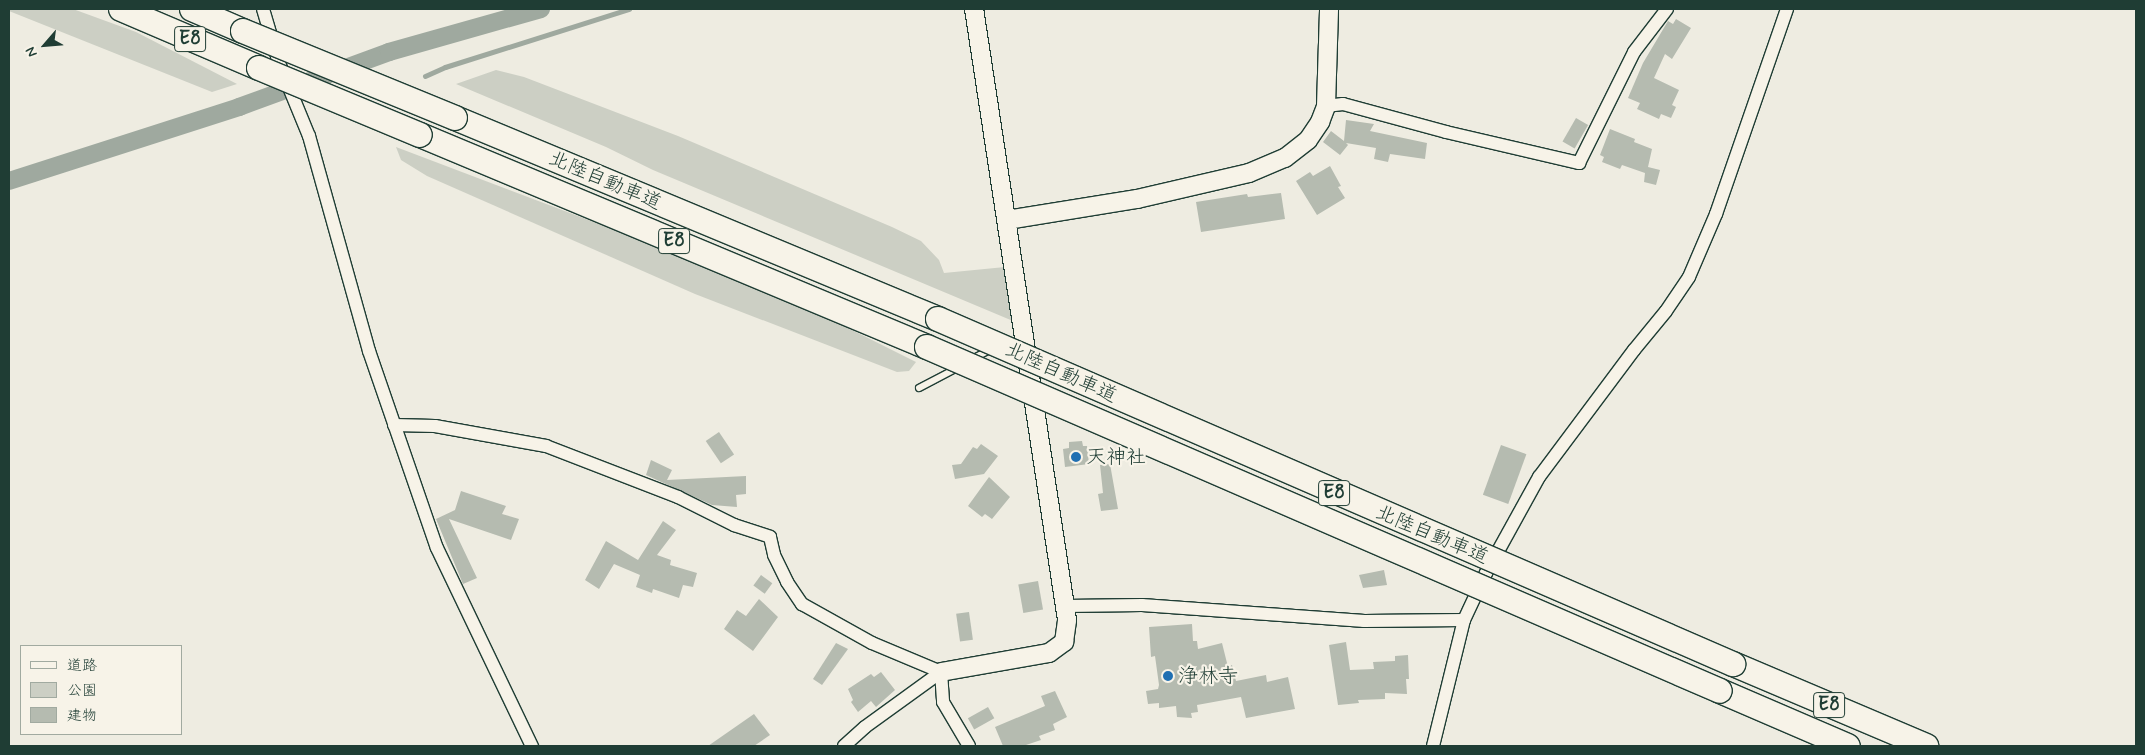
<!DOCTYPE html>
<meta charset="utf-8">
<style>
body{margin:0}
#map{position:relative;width:2145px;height:755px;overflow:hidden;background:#eeece1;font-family:Mynerve,"Klee One",sans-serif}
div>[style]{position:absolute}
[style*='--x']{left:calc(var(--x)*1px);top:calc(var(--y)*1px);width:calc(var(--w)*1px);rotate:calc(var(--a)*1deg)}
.green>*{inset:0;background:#cccfc4}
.stream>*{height:5px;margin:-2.5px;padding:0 2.5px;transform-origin:2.5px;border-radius:2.5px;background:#9fa99f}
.canal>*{height:18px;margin:-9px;padding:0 9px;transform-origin:9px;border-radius:9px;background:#9fa99f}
.building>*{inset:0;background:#b5bbb0;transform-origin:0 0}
.roads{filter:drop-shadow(1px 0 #1f3d34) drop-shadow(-1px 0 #1f3d34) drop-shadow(0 1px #1f3d34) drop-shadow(0 -1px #1f3d34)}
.lane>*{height:6px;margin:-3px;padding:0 3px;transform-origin:3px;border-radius:3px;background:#f7f3e8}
.street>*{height:12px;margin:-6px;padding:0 6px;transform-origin:6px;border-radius:6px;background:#f7f3e8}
.secondary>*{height:18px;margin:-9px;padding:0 9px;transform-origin:9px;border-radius:9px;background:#f7f3e8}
.highway>*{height:24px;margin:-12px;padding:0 12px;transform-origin:12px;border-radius:12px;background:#f7f3e8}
.bridges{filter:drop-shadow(1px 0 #1f3d34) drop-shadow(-1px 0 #1f3d34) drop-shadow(0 1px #1f3d34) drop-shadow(0 -1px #1f3d34)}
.highway-bridge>*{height:24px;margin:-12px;padding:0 12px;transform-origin:12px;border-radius:12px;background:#f7f3e8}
.dots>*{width:14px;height:14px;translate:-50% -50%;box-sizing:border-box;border:2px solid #f7f3e8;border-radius:50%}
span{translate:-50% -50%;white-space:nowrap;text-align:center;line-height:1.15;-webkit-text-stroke:4.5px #f7f3e8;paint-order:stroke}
.shield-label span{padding:1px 4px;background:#f7f3e8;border:1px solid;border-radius:4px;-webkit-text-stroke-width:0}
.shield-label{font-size:19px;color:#1f3d34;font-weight:700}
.street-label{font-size:20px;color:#1f3d34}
.poi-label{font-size:20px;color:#1f3d34}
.left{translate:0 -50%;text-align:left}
.frame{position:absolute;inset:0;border:10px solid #1f3d34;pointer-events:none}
.legend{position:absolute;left:20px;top:645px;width:162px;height:90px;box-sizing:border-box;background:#f7f3e8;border:1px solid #a1aaa0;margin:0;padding:6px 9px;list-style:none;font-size:15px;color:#1f3d34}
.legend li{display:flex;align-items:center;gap:10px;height:25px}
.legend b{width:25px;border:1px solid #a1aaa0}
.north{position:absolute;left:20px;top:20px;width:50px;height:50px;-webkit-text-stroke:4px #f7f3e8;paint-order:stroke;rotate:243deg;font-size:14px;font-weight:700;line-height:20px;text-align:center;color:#1f3d34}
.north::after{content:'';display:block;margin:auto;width:18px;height:22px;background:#1f3d34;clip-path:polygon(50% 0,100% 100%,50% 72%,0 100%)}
</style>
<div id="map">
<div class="green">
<div style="clip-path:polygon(9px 9px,73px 9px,136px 32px,237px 84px,212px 92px,9px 11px)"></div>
<div style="clip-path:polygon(496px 70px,524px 77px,678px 136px,892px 227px,921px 241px,939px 260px,944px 273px,1005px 267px,1013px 321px,653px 170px,606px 147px,456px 84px)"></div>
<div style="clip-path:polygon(396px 147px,665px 249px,808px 308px,916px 362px,909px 371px,897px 372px,695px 294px,427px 176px,401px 160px)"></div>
</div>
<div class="stream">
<div style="--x:425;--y:76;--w:22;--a:-24"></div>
<div style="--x:445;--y:67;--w:193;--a:-17.5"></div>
</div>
<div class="canal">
<div style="--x:9;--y:181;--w:242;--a:-17.8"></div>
<div style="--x:239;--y:107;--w:160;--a:-20.1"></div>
<div style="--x:389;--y:52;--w:158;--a:-15.8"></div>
</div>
<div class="building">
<div style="clip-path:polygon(1676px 19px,1691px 28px,1672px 59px,1665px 54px,1654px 78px,1679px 90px,1672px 105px,1676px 107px,1671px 118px,1661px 114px,1659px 119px,1637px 109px,1640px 103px,1628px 98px,1643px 63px,1668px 21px,1673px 24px)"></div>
<div style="left:1576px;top:118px;width:14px;height:27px;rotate:30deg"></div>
<div style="clip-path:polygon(1346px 120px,1374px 124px,1370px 131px,1427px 143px,1425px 159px,1390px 154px,1388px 162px,1374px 159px,1376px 148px,1346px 143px,1348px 145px,1340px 155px,1323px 142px,1331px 131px,1344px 141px)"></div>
<div style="clip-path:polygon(1610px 129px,1635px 139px,1634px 142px,1652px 149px,1648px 167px,1660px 170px,1656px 185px,1644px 182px,1645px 173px,1622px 165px,1620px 169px,1602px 162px,1604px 157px,1600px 155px)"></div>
<div style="clip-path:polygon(1330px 166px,1341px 186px,1338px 187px,1345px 198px,1317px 215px,1296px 181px,1310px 172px,1313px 176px)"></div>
<div style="clip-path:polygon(1281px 193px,1285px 219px,1201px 232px,1196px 202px,1247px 194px,1248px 197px)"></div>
<div style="left:719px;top:432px;width:27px;height:16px;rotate:56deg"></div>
<div style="clip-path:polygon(1082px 441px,1083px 446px,1087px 446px,1089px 464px,1065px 467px,1063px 449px,1069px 448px,1069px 442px)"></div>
<div style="clip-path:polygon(981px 444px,998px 456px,984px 474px,955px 479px,952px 465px,961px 464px,973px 447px,977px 449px)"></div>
<div style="left:1501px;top:445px;width:27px;height:53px;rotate:20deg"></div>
<div style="clip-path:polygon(651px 460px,672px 470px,667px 480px,746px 476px,746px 494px,736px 495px,737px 507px,712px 505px,646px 475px)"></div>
<div style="clip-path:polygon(1110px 464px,1118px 509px,1101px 511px,1098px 494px,1103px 493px,1100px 465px)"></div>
<div style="clip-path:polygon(989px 477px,1010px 497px,992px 519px,985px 514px,982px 517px,968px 506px)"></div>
<div style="clip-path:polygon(461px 491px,506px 506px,502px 514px,519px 519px,511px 540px,449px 519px,477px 578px,463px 584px,436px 519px,455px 510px)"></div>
<div style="clip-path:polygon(663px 521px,676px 530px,657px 555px,671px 560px,670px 565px,697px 573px,693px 587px,683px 585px,679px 598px,653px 589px,652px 593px,636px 587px,640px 575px,614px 564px,599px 589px,585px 580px,606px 541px,638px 560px)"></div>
<div style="clip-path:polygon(1384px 570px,1387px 585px,1363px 588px,1359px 575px)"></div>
<div style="left:761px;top:575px;width:14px;height:13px;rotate:36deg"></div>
<div style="left:1038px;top:581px;width:29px;height:20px;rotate:80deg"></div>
<div style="clip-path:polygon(759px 599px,778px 617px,753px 651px,724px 629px,737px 610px,746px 616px)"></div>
<div style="left:969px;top:612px;width:28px;height:13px;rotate:82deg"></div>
<div style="clip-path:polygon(1192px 624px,1193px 641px,1197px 641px,1198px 649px,1222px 643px,1228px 667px,1232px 665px,1236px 681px,1266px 675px,1267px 682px,1288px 677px,1295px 709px,1246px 718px,1241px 697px,1197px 705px,1198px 712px,1191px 713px,1192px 718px,1177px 717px,1176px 706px,1159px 708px,1159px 703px,1148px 704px,1146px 691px,1158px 689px,1159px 685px,1155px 656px,1151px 657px,1149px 627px)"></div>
<div style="clip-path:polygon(1346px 642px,1350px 670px,1374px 669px,1373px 662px,1395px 661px,1395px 656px,1408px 655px,1409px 679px,1406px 679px,1407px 694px,1385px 693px,1385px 699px,1358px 700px,1359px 703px,1338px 705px,1329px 645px)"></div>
<div style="clip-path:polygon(836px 643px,848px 649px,822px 685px,813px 679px)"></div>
<div style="clip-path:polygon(881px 672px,895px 690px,876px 707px,871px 701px,858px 712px,851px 702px,853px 700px,848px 689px,871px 674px,874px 677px)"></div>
<div style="clip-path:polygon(1055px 691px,1067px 717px,1053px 724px,1055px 730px,1039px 736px,1041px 740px,1023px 746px,1003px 746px,995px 727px,1045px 706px,1041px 696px)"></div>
<div style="left:988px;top:707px;width:13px;height:23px;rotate:61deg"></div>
<div style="clip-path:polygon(754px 714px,770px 735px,754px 746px,708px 746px)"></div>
</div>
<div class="roads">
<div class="lane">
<div style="--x:972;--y:359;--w:22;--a:-27"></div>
<div style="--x:919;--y:388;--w:45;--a:-27.7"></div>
</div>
<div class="street">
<div style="--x:263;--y:9;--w:56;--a:73.5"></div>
<div style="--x:279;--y:63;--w:79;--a:67.7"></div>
<div style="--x:309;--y:136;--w:223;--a:74.4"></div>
<div style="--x:369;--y:351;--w:208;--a:71"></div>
<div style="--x:437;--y:548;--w:220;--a:64.4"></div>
<div style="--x:1326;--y:106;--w:17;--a:-7"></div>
<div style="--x:1343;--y:104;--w:107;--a:15.2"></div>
<div style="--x:1446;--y:132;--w:137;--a:13.1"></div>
<div style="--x:1579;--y:163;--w:124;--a:-63.6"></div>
<div style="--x:1634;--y:52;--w:54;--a:-52.5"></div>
<div style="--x:394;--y:425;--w:41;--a:1.4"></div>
<div style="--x:435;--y:426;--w:113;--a:10.2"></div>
<div style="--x:546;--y:446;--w:142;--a:21.1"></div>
<div style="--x:678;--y:497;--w:63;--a:26.6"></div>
<div style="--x:734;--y:525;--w:38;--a:18"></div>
<div style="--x:770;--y:537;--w:18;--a:77"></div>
<div style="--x:774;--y:555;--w:30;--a:64"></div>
<div style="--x:787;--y:582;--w:27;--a:56"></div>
<div style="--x:802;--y:604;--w:80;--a:29.1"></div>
<div style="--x:872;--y:643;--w:75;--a:22.8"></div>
<div style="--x:1065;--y:606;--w:77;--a:-0.7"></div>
<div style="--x:1142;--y:605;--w:223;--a:4.1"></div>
<div style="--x:1364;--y:621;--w:100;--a:-0.6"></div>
<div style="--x:941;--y:672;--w:30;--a:86"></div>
<div style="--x:943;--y:702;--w:51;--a:59.4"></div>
<div style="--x:844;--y:746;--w:28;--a:-42"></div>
<div style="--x:865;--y:727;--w:94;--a:-35.9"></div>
<div style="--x:1433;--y:746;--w:130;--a:-76.2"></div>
<div style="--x:1464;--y:620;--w:52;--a:-64.9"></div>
<div style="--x:1486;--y:573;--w:110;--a:-61.1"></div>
<div style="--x:1539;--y:477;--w:159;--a:-53.2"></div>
<div style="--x:1634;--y:350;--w:50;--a:-50.6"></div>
<div style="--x:1666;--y:311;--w:41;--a:-55.9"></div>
<div style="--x:1689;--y:277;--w:69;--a:-66.8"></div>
<div style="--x:1716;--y:214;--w:217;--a:-70.9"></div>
</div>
<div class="secondary">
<div style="--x:1007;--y:220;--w:132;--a:-9.2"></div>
<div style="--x:1137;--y:199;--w:115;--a:-13.1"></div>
<div style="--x:1249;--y:173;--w:39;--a:-23"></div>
<div style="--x:1285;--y:158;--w:29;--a:-38"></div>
<div style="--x:1308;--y:140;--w:22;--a:-56"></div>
<div style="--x:1320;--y:122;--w:17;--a:-69"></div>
<div style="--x:1326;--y:106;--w:97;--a:-88.2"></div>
<div style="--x:941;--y:672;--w:110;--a:-10"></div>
<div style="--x:1049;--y:653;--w:19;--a:-36"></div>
<div style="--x:1064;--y:642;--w:22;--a:-82"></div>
<div style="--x:1067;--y:620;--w:618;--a:-98.65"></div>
</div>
<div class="highway">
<div style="--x:121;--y:9;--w:150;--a:23.1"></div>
<div style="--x:192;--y:9;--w:56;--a:23.3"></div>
<div style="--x:455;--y:118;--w:523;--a:22.59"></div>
<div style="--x:420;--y:135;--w:550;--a:22.69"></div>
<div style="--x:1733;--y:664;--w:210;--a:23"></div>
<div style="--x:1720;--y:691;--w:139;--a:23.3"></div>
</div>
</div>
<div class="bridges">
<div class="highway-bridge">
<div style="--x:243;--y:31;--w:229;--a:22.3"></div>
<div style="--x:259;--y:68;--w:174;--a:22.6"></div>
<div style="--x:938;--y:319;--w:867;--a:23.46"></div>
<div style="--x:927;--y:347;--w:864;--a:23.45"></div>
</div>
</div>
<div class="dots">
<div style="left:1076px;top:457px;background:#1f6fb2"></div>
<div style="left:1168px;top:676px;background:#1f6fb2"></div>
</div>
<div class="shield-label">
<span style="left:190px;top:39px">E8</span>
<span style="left:674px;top:241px">E8</span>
<span style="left:1334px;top:493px">E8</span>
<span style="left:1829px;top:705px">E8</span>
</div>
<div class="street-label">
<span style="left:605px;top:181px;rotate:23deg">北陸自動車道</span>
<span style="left:1061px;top:373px;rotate:24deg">北陸自動車道</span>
<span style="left:1432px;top:535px;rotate:23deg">北陸自動車道</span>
</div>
<div class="poi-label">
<span class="left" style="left:1086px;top:457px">天神社</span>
<span class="left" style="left:1178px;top:676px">浄林寺</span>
</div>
<div class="frame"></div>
<ul class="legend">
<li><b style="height:6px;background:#f7f3e8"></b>道路</li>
<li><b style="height:14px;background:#cccfc4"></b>公園</li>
<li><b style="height:14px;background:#b5bbb0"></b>建物</li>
</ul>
<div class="north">N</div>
</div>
